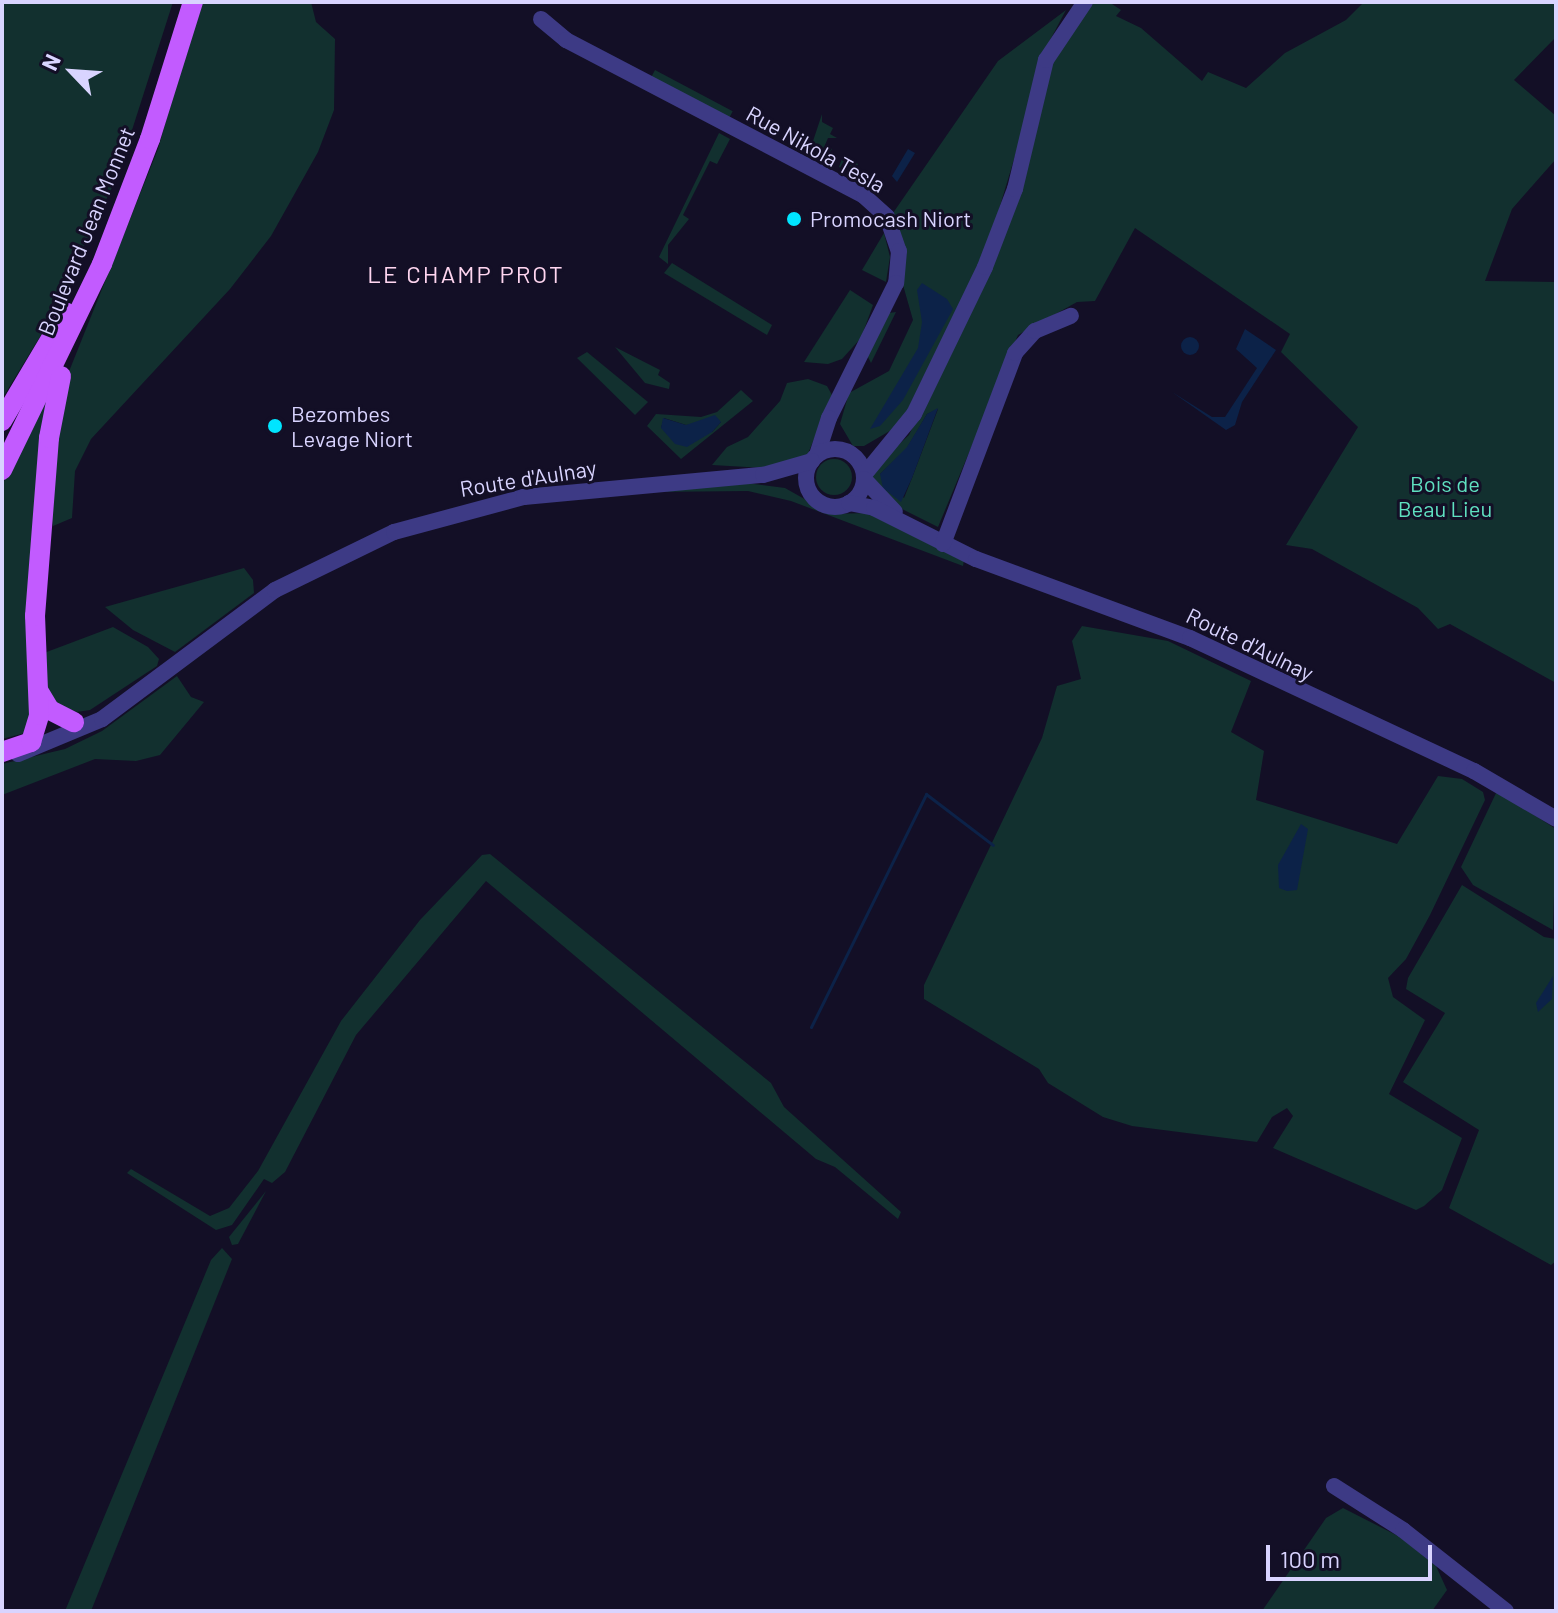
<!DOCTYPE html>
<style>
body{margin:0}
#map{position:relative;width:1558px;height:1613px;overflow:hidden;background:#130f26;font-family:Barlow,sans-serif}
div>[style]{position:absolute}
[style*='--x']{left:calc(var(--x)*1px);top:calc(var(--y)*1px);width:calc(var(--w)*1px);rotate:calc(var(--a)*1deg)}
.green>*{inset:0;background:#12302f;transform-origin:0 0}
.round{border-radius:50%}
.water>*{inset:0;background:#0c2248}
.stream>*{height:3px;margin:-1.5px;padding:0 1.5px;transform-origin:1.5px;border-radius:1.5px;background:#0c2248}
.minor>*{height:16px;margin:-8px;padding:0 8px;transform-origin:8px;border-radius:8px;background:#3d3a85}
.minor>.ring{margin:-8px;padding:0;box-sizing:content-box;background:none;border:16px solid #3d3a85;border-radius:50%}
.major>*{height:20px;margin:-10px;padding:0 10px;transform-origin:10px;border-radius:10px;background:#c25bff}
.dots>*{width:22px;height:22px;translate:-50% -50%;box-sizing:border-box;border:4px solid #130f26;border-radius:50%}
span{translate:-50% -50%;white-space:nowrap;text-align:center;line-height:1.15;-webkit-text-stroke:6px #130f26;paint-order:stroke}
.street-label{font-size:22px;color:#d9d4ff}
.poi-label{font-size:22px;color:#d9d4ff}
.left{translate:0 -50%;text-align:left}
.park-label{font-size:22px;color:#5fe0c0}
.neighbourhood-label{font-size:24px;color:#ffd6f0;letter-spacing:2px}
.frame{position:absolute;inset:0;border:4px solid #d9d4ff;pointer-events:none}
.north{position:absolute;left:32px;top:32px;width:80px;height:80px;-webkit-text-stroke:6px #130f26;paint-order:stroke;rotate:295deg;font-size:22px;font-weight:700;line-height:32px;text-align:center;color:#d9d4ff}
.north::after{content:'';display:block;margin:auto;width:28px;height:36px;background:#d9d4ff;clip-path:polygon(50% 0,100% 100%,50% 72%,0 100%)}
.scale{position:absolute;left:1266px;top:1545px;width:166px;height:36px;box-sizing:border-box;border:4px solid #d9d4ff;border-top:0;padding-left:10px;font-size:24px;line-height:28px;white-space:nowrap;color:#d9d4ff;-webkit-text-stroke:6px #130f26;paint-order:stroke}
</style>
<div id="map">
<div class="green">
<div style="clip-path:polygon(2px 2px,173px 2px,117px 177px,44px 330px,2px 399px)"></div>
<div style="clip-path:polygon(200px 2px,311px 2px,316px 22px,335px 39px,334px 110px,318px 152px,271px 236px,230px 289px,91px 439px,75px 471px,72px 518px,53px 526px,50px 504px,66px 379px,158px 149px)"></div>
<div style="clip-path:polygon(evenodd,1094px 2px,1109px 2px,1121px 10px,1116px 16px,1141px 28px,1202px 81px,1208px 72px,1246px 88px,1285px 53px,1346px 20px,1364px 2px,1556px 2px,1556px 37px,1514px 80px,1556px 116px,1556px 159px,1512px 209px,1485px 281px,1556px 282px,1556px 683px,1450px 624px,1438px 629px,1418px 608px,1312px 549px,1286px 545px,1358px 427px,1281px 352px,1290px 334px,1135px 228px,1095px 301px,1077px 302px,1018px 335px,938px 527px,894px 505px,871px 481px,878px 464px,909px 435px,964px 324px,1050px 64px,1094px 2px,938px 409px,912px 478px,904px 498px,880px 474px,907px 448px,927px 414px,938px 409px)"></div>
<div style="clip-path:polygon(1066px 10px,1049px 42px,988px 246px,900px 425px,864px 446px,853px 446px,840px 424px,849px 393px,889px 371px,913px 320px,903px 285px,906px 254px,893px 213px,998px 61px)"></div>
<div style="left:655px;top:70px;width:88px;height:9px;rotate:28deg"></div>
<div style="clip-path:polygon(822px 114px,822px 122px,833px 128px,830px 134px,837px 138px,828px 138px,825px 145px,832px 149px,826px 160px,811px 147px)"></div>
<div style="clip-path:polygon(719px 133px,730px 139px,717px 164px,710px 161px,683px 215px,689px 219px,668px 245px,668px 264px,659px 257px)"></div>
<div style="clip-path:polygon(843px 156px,858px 164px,855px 171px,871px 184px,839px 167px)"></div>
<div style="clip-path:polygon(884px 233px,890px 257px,886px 282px,862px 270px)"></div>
<div style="clip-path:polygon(672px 263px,772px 325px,767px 335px,664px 273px)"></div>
<div style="clip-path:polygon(850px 290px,873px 305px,861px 338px,842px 359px,828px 364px,804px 362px)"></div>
<div style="clip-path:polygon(896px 312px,871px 363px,867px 355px,889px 313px)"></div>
<div style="clip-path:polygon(615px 347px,660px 370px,658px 375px,670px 383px,669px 389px,645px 383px)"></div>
<div style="clip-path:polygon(587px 352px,648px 402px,635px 415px,577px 358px)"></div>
<div style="clip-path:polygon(808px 379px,827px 386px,832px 395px,807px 456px,766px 468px,712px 465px,727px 447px,748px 437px,780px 401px,787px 383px)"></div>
<div style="clip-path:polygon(evenodd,741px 390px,753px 401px,681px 459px,647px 426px,656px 414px,701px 417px,717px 412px,741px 390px,664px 418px,686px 425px,721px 422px,712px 432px,661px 428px,664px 418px)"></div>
<div style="clip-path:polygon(48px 398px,33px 713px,25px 733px,2px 739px,2px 485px)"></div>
<div class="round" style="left:816px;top:459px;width:36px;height:36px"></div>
<div style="clip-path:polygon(731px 481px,785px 488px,831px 514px,868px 513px,964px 560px,963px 566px,791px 501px,748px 491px,650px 492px)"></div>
<div style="clip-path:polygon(244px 568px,253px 580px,254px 593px,175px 652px,133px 630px,105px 607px)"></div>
<div style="clip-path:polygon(1082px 626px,1168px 641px,1251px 681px,1231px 732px,1264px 751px,1256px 800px,1397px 844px,1438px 776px,1462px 779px,1483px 792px,1485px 800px,1430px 915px,1406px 959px,1388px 978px,1393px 997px,1425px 1020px,1389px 1094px,1462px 1138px,1442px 1190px,1424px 1206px,1416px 1210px,1273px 1148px,1293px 1116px,1287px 1108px,1272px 1117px,1257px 1142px,1132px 1126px,1103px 1117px,1048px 1083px,1039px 1069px,924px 999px,924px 985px,1042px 738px,1057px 686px,1081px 679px,1072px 641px)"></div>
<div style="clip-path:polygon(113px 627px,148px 647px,159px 659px,157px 666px,90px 710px,77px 712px,56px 704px,46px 689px,44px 653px)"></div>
<div style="clip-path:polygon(177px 676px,191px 697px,204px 702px,160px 755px,136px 761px,95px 759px,2px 795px,2px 764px,65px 749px,102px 731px)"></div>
<div style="clip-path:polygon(1497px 791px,1556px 829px,1553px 930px,1473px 885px,1461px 867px)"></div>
<div style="clip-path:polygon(490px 854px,771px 1083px,784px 1107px,901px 1212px,898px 1219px,835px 1167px,816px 1159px,486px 881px,356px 1035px,285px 1172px,272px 1183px,264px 1179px,232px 1225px,216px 1230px,127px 1173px,131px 1169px,210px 1216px,229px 1208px,258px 1171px,341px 1021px,420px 920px,482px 855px)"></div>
<div style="clip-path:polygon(1462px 885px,1544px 937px,1556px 939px,1556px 1261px,1551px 1265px,1449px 1208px,1479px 1130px,1403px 1082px,1445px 1013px,1406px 989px,1408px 978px)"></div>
<div style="clip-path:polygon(266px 1191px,238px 1244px,232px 1245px,229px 1237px)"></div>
<div style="clip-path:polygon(222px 1248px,232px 1259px,91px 1611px,65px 1611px,211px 1260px)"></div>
<div style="clip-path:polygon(1343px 1508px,1400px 1537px,1436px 1566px,1447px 1590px,1432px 1611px,1262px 1611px,1326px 1518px)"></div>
</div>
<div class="water">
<div style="clip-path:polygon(908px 149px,915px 153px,897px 182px,892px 176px)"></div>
<div style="clip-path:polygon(922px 283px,947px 299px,953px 309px,903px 400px,880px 426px,870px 429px,918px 348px,922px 322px,917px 290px)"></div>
<div style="clip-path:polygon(1245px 329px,1276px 350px,1242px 402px,1235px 425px,1226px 430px,1172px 392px,1212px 417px,1225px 417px,1257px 368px,1236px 349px)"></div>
<div class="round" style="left:1181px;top:337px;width:18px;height:18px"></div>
<div style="clip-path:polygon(938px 408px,912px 478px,901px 502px,883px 488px,880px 474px,907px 447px,927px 414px)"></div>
<div style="clip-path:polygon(715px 415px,721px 422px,712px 432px,687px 447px,675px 444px,661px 428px,663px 418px,686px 425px)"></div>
<div style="clip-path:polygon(1301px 824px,1308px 829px,1297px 890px,1287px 891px,1279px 888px,1278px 865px)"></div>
<div style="clip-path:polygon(1553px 976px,1552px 999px,1538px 1012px,1536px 1003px)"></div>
</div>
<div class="stream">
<div style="--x:811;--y:1027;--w:260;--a:-63.7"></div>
<div style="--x:926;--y:794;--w:84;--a:37.3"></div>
</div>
<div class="minor">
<div style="--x:541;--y:19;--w:33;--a:40"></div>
<div style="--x:566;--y:40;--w:336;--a:27.6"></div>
<div style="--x:864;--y:196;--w:31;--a:42"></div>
<div style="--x:887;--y:217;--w:36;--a:71"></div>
<div style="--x:899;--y:251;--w:32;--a:95"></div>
<div style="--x:896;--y:283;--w:151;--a:116.4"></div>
<div style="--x:829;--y:418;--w:39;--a:108"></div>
<div class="ring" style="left:806px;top:449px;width:42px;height:42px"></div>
<div style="--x:864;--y:475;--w:79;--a:-50.7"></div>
<div style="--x:914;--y:414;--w:163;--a:-64.2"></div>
<div style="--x:985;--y:267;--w:84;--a:-69"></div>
<div style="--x:1015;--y:189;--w:133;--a:-76.5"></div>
<div style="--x:1046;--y:60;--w:70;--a:-56.1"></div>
<div style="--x:864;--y:479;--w:45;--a:46.8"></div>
<div style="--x:849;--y:503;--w:25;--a:11"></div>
<div style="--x:874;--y:508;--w:114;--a:26.6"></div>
<div style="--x:976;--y:559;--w:228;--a:20.3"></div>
<div style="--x:1190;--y:638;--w:314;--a:25.1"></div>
<div style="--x:1474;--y:771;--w:95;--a:30.3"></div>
<div style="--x:943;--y:544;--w:204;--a:-69.3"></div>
<div style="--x:1015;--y:353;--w:30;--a:-48"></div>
<div style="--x:1035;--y:331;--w:39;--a:-23"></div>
<div style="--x:18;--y:754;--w:91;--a:-22.6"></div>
<div style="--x:102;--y:719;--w:216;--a:-36.7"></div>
<div style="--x:275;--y:590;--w:132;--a:-26"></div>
<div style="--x:394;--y:532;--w:135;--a:-15.1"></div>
<div style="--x:524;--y:497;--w:240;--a:-5.3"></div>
<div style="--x:763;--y:475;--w:51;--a:-15.9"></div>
<div style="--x:1334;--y:1486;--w:82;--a:32.5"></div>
<div style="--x:1403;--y:1530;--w:131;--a:38.2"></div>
</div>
<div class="major">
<div style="--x:2;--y:421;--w:126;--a:-59.3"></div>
<div style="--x:2;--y:470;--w:229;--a:-64.1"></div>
<div style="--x:102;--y:264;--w:134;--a:-69"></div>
<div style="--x:150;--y:139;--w:144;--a:-72.6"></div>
<div style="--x:39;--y:692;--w:21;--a:59"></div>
<div style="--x:50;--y:710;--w:27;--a:27"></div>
<div style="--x:2;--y:752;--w:31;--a:-19"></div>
<div style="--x:31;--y:742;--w:28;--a:-73"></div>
<div style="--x:39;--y:715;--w:99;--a:-92.3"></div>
<div style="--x:35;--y:616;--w:179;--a:-85.5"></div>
<div style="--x:49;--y:438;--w:63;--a:-79"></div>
</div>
<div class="dots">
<div style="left:794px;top:219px;background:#00e5ff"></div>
<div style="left:275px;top:426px;background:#00e5ff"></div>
</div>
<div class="street-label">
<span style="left:816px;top:149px;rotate:29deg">Rue Nikola Tesla</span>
<span style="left:86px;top:231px;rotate:-68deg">Boulevard Jean Monnet</span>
<span style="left:528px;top:478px;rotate:-9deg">Route d'Aulnay</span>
<span style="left:1250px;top:644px;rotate:26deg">Route d'Aulnay</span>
</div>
<div class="poi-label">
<span class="left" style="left:810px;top:219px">Promocash Niort</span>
<span class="left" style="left:291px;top:426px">Bezombes<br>Levage Niort</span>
</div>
<div class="park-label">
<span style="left:1445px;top:496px">Bois de<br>Beau Lieu</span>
</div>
<div class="neighbourhood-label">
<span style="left:466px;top:274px">LE CHAMP PROT</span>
</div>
<div class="frame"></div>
<div class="north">N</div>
<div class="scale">100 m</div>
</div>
